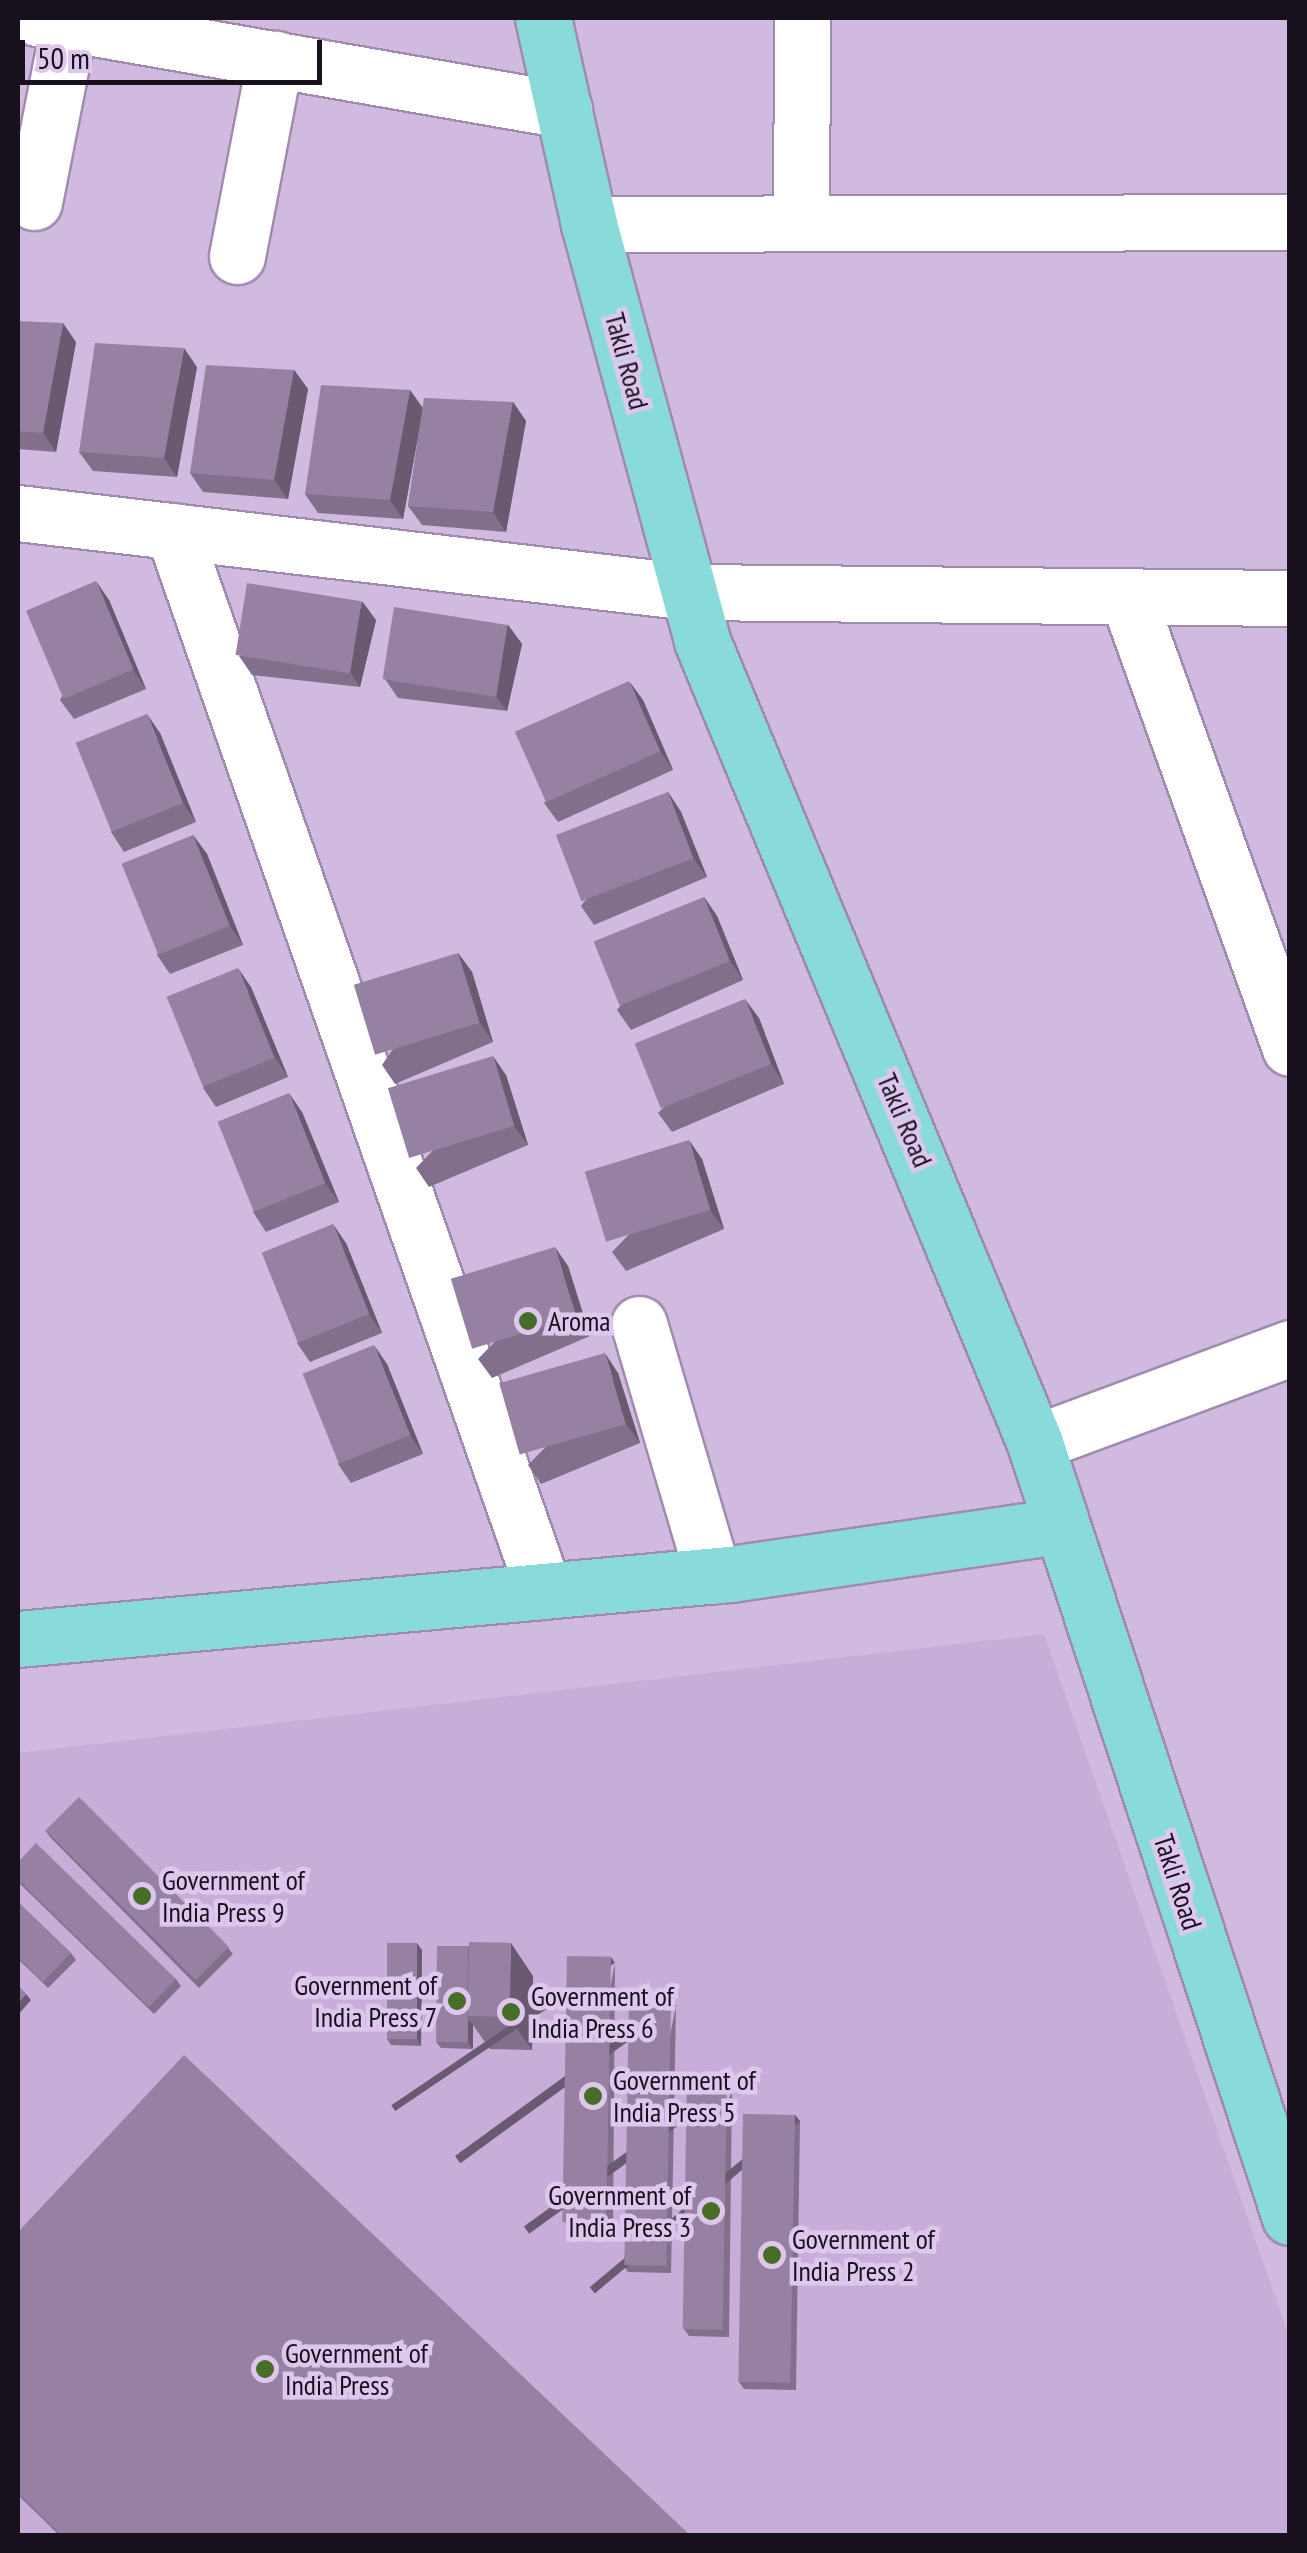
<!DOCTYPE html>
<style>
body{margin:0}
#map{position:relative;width:1307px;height:2553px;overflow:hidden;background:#d1badf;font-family:"PT Sans Narrow",sans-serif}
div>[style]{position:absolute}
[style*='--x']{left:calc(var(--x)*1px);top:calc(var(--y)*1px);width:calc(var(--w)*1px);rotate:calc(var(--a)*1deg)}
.built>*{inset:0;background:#c7add8}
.roads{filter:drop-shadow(2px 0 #a08bae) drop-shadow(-2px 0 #a08bae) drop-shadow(0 2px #a08bae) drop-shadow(0 -2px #a08bae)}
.minor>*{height:55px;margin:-27.5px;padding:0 27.5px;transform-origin:27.5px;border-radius:27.5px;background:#fff}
.major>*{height:55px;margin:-27.5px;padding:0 27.5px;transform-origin:27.5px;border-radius:27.5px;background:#89dbd9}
.wall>*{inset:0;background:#816f8c}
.shaded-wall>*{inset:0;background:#695a72;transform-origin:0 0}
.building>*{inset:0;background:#9681a3;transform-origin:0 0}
.dots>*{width:28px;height:28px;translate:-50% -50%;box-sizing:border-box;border:5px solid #dec7ed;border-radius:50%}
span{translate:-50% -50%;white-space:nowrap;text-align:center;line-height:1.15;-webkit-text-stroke:9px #dec7ed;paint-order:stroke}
.street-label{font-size:28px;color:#18101d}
.poi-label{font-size:28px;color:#18101d}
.left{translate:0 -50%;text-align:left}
.right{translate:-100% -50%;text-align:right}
.frame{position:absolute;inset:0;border:20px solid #18101d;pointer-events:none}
.scale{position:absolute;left:20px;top:40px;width:302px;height:45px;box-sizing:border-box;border:5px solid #18101d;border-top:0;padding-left:12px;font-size:30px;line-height:35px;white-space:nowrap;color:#18101d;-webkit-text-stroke:8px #dec7ed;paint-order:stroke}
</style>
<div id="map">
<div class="built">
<div style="clip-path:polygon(1044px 1634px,1289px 2336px,1289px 2535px,18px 2535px,18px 1753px)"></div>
</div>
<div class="roads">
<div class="minor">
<div style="--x:37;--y:18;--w:535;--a:9.9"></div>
<div style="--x:34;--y:202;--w:182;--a:-78.9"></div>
<div style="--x:801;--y:223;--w:205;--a:-89.7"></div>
<div style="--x:589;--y:224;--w:701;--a:-0.16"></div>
<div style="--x:237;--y:256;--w:201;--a:-79.1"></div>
<div style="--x:18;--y:513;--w:676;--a:6.71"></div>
<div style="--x:689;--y:592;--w:601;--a:0.57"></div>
<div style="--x:173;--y:531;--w:1123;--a:70.71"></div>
<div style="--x:1128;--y:598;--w:478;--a:70.2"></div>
<div style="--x:639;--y:1324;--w:262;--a:73.6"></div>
<div style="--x:1035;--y:1443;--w:272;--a:-20.4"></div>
</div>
<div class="major">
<div style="--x:543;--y:18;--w:211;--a:77.4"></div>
<div style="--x:589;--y:224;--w:432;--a:74.8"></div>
<div style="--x:702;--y:641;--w:868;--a:67.45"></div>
<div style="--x:1035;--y:1443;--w:815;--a:71.77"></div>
<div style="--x:18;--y:1639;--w:715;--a:-5.22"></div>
<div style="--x:730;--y:1574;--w:332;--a:-8.3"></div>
</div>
</div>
<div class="wall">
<div style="clip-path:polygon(18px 321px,76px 342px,56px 452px,18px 449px)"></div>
<div style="clip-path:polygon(197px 367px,177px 477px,93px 471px,79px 452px)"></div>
<div style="clip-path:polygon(294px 370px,308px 389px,288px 499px,203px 492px,190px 473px)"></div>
<div style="clip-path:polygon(410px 390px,423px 408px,513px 402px,526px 421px,506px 532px,422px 525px,408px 506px,420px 426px,403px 519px,318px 513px,305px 494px)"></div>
<div style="clip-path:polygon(109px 600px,146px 689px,74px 719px,60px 700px)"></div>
<div style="clip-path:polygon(376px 620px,360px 687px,252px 675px,239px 656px)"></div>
<div style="clip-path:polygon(508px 625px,522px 644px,507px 711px,398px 698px,385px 679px)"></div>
<div style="clip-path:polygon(643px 700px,673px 770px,558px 822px,544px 803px)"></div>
<div style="clip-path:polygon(160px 733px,196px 822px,124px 852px,111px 832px)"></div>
<div style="clip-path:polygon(668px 792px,681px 812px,707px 877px,594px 925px,581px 906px)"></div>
<div style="clip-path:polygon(193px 835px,207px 854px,243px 945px,170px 974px,157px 955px)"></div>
<div style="clip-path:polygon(704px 897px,717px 916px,743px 980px,631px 1030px,617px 1010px)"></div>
<div style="clip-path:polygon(458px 953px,472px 972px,493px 1042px,395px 1084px,382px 1065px)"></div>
<div style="clip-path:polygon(251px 987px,288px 1077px,216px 1107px,203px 1088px)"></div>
<div style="clip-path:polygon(759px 1018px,784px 1084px,672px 1132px,658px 1113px)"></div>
<div style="clip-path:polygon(506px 1075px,528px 1145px,429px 1187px,416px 1168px)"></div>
<div style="clip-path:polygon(302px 1112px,339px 1202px,266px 1232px,253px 1212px)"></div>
<div style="clip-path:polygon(702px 1159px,724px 1229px,626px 1271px,612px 1252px)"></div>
<div style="clip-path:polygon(346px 1243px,382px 1333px,310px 1362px,297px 1343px)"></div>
<div style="clip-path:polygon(568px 1266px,590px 1336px,492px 1378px,478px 1359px)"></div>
<div style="clip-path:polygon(387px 1364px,423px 1454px,351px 1483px,338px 1464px)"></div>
<div style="clip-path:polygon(618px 1373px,640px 1443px,541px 1484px,528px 1465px)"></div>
<div style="clip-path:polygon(45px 1830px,228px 1948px,233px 1954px,199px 1988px,50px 1837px)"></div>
<div style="clip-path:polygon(18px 1862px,176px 1979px,181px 1986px,154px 2014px,18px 1882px)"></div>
<div style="clip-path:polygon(18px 1902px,71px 1953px,76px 1960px,48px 1988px,18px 1959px)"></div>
<div style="clip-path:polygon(468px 1946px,533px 1976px,532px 2050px,490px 2049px,473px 2025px,473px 2049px,441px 2048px,436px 2042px)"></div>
<div style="clip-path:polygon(422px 1950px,421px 2046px,391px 2045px,387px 2039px)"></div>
<div style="clip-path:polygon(615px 1963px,613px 2229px,570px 2228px,565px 2222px)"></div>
<div style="clip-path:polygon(676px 2006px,671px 2273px,628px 2272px,623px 2265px)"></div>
<div style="clip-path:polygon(732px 2086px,729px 2337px,689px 2336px,684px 2329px)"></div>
<div style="clip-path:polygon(795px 2115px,800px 2121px,796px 2390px,744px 2389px,739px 2382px)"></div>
<div style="clip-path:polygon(18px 2232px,691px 2536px,60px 2536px,18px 2495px)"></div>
</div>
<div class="shaded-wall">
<div style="clip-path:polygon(63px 323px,76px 342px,56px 452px,43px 433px)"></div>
<div style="clip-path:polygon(184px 348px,197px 367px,177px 477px,164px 458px)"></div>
<div style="clip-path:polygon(294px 370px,308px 389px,288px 499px,274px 480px)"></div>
<div style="clip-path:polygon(410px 390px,423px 409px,403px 519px,390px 500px)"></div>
<div style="clip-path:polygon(513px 402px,526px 421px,506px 532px,493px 512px)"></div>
<div style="clip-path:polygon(96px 581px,109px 600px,146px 689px,133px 670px)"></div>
<div style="clip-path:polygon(362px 601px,376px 620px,360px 687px,347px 668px)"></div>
<div style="clip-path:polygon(508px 625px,522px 644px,507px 711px,493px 692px)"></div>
<div style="clip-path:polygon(629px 681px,643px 700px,673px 770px,660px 751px)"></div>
<div style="clip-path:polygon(147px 714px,160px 733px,196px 822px,183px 803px)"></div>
<div style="clip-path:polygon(668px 792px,681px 812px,707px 877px,693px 858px)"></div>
<div style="clip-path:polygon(193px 835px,207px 854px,243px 945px,230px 926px)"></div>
<div style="clip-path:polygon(704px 897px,717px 916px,743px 980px,730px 961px)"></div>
<div style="clip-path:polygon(458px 953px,472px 972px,493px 1042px,480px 1023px)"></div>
<div style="clip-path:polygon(238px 968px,251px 987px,288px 1077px,275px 1058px)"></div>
<div style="clip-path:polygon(745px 999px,759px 1018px,784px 1084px,771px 1064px)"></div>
<div style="clip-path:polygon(493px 1056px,506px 1075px,528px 1145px,514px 1126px)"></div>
<div style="clip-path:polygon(289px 1093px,302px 1112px,339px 1202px,325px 1183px)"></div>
<div style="clip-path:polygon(689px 1140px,702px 1159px,724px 1229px,710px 1210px)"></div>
<div style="clip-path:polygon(333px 1224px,346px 1243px,382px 1333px,369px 1314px)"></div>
<div style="clip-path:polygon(555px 1247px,568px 1266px,590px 1336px,576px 1317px)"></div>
<div style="clip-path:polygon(374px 1345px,387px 1364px,423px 1454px,410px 1435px)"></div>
<div style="clip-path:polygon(605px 1353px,618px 1373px,640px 1443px,626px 1424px)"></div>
<div style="clip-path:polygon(417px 1943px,422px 1950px,421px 2046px,417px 2039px)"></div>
<div style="clip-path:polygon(511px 1943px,533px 1976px,532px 2050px,509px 2017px)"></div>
<div style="left:611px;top:1957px;width:7px;height:265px;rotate:56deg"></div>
<div style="clip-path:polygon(26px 1994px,31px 2000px,18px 2015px,18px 2003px)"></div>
<div style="left:671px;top:1999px;width:9px;height:267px;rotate:54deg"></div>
<div style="clip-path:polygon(468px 2019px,473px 2025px,473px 2049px,468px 2042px)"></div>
<div style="left:727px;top:2079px;width:9px;height:251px;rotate:54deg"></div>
<div style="left:795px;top:2115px;width:8px;height:268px;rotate:50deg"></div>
</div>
<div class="building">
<div style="clip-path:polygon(18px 321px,63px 323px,43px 433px,18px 431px)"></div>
<div style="clip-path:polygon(95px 343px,184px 348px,164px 458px,79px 452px)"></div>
<div style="clip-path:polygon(206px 365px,294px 370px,274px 480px,190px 473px)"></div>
<div style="clip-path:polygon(321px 385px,410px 390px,390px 500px,305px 494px)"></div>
<div style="clip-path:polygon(424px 398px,513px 402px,493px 512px,408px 506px)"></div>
<div style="left:96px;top:581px;width:96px;height:76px;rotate:67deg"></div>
<div style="left:247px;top:583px;width:116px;height:73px;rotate:9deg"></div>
<div style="left:394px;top:607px;width:115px;height:73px;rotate:9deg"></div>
<div style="left:629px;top:681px;width:77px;height:125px;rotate:66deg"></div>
<div style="left:147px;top:714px;width:96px;height:77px;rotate:68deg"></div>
<div style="left:668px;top:792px;width:71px;height:120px;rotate:69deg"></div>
<div style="left:193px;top:835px;width:98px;height:77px;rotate:68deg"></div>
<div style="left:704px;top:897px;width:69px;height:119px;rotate:68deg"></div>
<div style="left:458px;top:953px;width:73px;height:109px;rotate:73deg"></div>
<div style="left:238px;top:968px;width:97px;height:77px;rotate:68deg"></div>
<div style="left:745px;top:999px;width:70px;height:119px;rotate:68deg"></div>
<div style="left:493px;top:1056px;width:73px;height:110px;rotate:73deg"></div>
<div style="left:289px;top:1093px;width:97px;height:77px;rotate:68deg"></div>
<div style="left:689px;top:1140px;width:73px;height:109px;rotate:73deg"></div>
<div style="left:333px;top:1224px;width:97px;height:77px;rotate:68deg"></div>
<div style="left:555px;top:1247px;width:73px;height:109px;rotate:73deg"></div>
<div style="left:374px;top:1345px;width:97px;height:77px;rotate:68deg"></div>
<div style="left:605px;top:1353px;width:74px;height:110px;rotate:74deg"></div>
<div style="left:79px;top:1797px;width:212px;height:47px;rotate:45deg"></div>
<div style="clip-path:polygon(36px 1843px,176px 1979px,149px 2007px,18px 1880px,18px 1862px)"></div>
<div style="clip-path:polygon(18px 1902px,71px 1953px,43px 1982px,18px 1957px)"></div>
<div style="left:469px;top:1942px;width:42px;height:74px;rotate:1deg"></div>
<div style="left:387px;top:1943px;width:30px;height:96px"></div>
<div style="clip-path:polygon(437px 1946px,468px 1946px,467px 2016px,468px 2019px,468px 2042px,436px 2042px)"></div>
<div style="left:567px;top:1956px;width:44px;height:266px;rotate:1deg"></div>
<div style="clip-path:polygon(18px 1985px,26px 1994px,18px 2003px)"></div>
<div style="left:629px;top:1998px;width:42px;height:267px;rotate:1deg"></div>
<div style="clip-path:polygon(184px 2055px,691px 2536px,62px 2536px,18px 2493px,18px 2232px)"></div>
<div style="left:687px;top:2078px;width:40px;height:251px;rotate:1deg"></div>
<div style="left:743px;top:2114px;width:52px;height:268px;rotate:1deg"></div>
</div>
<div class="dots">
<div style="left:528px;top:1321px;background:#486d26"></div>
<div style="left:142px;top:1896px;background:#486d26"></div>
<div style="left:457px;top:2001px;background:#486d26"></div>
<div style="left:511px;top:2012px;background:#486d26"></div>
<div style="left:593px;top:2096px;background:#486d26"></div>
<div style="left:711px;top:2211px;background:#486d26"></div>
<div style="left:772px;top:2255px;background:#486d26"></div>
<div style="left:265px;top:2369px;background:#486d26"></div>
</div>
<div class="street-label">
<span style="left:627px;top:361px;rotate:75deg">Takli Road</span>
<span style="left:905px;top:1120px;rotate:67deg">Takli Road</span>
<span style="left:1178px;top:1882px;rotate:72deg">Takli Road</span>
</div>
<div class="poi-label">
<span class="left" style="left:548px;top:1321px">Aroma</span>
<span class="left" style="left:162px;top:1896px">Government of<br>India Press 9</span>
<span class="right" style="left:437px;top:2001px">Government of<br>India Press 7</span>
<span class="left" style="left:531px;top:2012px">Government of<br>India Press 6</span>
<span class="left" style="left:613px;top:2096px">Government of<br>India Press 5</span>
<span class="right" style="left:691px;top:2211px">Government of<br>India Press 3</span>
<span class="left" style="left:792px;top:2255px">Government of<br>India Press 2</span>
<span class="left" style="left:285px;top:2369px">Government of<br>India Press</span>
</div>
<div class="frame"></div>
<div class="scale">50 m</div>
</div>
